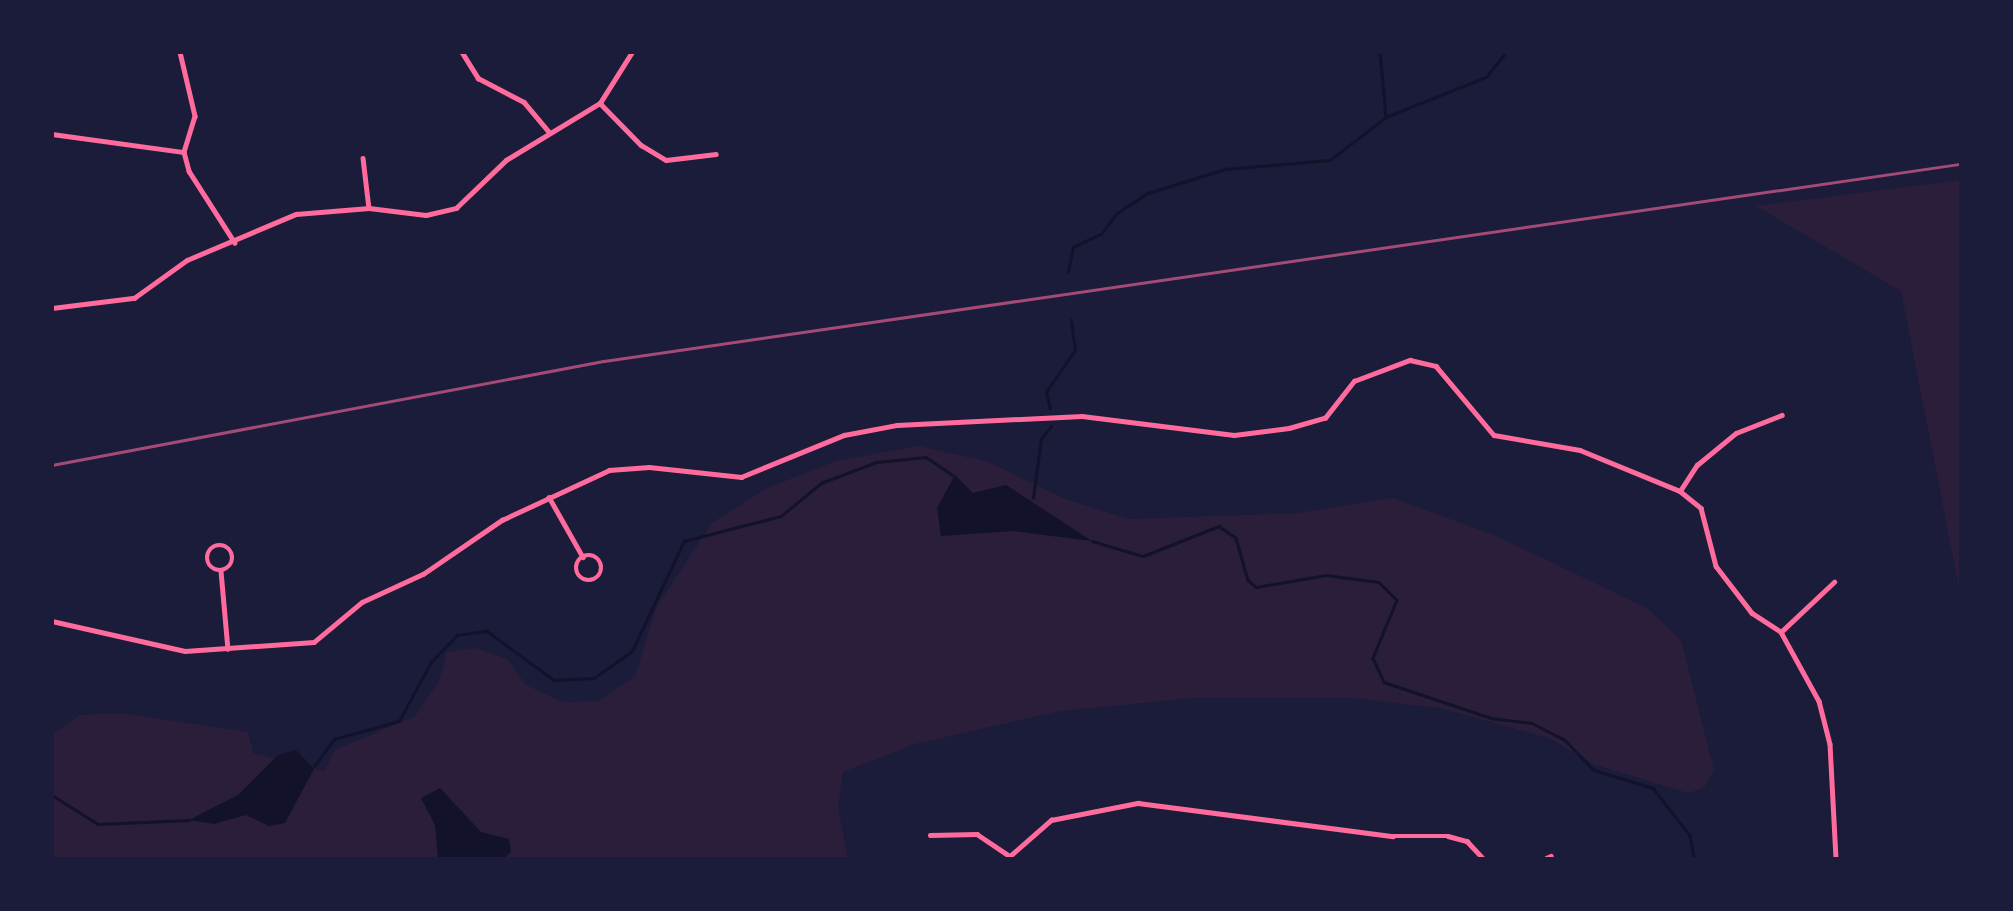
<!DOCTYPE html>
<style>
body{margin:0}
#map{position:relative;width:2013px;height:911px;overflow:hidden;background:#1b1b3a;font-family:"Varela Round",sans-serif}
div>[style]{position:absolute}
[style*='--x']{left:calc(var(--x)*1px);top:calc(var(--y)*1px);width:calc(var(--w)*1px);rotate:calc(var(--a)*1deg)}
.green>*{inset:0;background:#2a1e3b}
.water>*{inset:0;background:#12122b}
.stream>*{height:2.5px;margin:-1.25px;padding:0 1.25px;transform-origin:1.25px;border-radius:1.25px;background:#12122b}
.minor>*{height:4.5px;margin:-2.25px;padding:0 2.25px;transform-origin:2.25px;border-radius:2.25px;background:#ff6b9d}
.minor>.ring{margin:-2.25px;padding:0;box-sizing:content-box;background:none;border:4.5px solid #ff6b9d;border-radius:50%}
.rail>*{height:2.5px;margin:-1.25px;padding:0 1.25px;transform-origin:1.25px;border-radius:1.25px;background:#a44b75}
span{translate:-50% -50%;white-space:nowrap;text-align:center;line-height:1.15;-webkit-text-stroke:7px #1b1b3a;paint-order:stroke}
.frame{position:absolute;inset:0;border:54px solid #1b1b3a;pointer-events:none}
</style>
<div id="map">
<div class="green">
<div style="clip-path:polygon(1960px 180px,1960px 593px,1901px 291px,1756px 206px)"></div>
<div style="clip-path:polygon(919px 446px,989px 462px,1065px 499px,1129px 519px,1297px 513px,1393px 498px,1494px 535px,1647px 608px,1681px 640px,1714px 770px,1704px 788px,1688px 793px,1596px 765px,1549px 738px,1440px 708px,1352px 698px,1193px 698px,1060px 711px,915px 744px,843px 772px,838px 807px,848px 858px,53px 858px,52px 735px,79px 715px,119px 713px,248px 732px,253px 753px,324px 771px,335px 750px,415px 716px,439px 681px,447px 652px,476px 648px,507px 659px,526px 685px,563px 702px,598px 701px,635px 676px,657px 606px,712px 523px,767px 488px,836px 461px)"></div>
</div>
<div class="water">
<div style="clip-path:polygon(955px 475px,973px 493px,1006px 485px,1092px 541px,1013px 531px,941px 536px,937px 508px)"></div>
<div style="clip-path:polygon(296px 750px,314px 769px,285px 823px,269px 826px,246px 815px,214px 824px,189px 820px,238px 795px,278px 755px)"></div>
<div style="clip-path:polygon(440px 788px,481px 832px,509px 839px,511px 852px,504px 858px,438px 858px,435px 825px,421px 798px)"></div>
</div>
<div class="stream">
<div style="--x:1380;--y:52;--w:65;--a:84.7"></div>
<div style="--x:1068;--y:272;--w:25;--a:-79"></div>
<div style="--x:1073;--y:247;--w:31;--a:-25"></div>
<div style="--x:1101;--y:234;--w:26;--a:-53"></div>
<div style="--x:1117;--y:213;--w:37;--a:-33"></div>
<div style="--x:1148;--y:193;--w:81;--a:-17.3"></div>
<div style="--x:1225;--y:169;--w:105;--a:-4.9"></div>
<div style="--x:1330;--y:160;--w:71;--a:-37.5"></div>
<div style="--x:1386;--y:117;--w:108;--a:-21.8"></div>
<div style="--x:1486;--y:77;--w:32;--a:-51"></div>
<div style="--x:1050;--y:409;--w:17;--a:-103"></div>
<div style="--x:1046;--y:392;--w:51;--a:-55.4"></div>
<div style="--x:1075;--y:350;--w:30;--a:-98"></div>
<div style="--x:1033;--y:498;--w:60;--a:-82.3"></div>
<div style="--x:1041;--y:439;--w:16;--a:-52"></div>
<div style="--x:1092;--y:541;--w:53;--a:16.4"></div>
<div style="--x:1143;--y:556;--w:82;--a:-21.5"></div>
<div style="--x:1219;--y:526;--w:21;--a:35"></div>
<div style="--x:1236;--y:538;--w:44;--a:74.1"></div>
<div style="--x:1248;--y:580;--w:11;--a:41"></div>
<div style="--x:1256;--y:587;--w:71;--a:-9.7"></div>
<div style="--x:1326;--y:575;--w:53;--a:7.5"></div>
<div style="--x:1379;--y:582;--w:25;--a:45"></div>
<div style="--x:1397;--y:600;--w:63;--a:112.5"></div>
<div style="--x:1373;--y:658;--w:26;--a:65"></div>
<div style="--x:1384;--y:682;--w:113;--a:18.6"></div>
<div style="--x:1491;--y:718;--w:41;--a:7"></div>
<div style="--x:1532;--y:723;--w:36;--a:27"></div>
<div style="--x:1564;--y:739;--w:43;--a:45.9"></div>
<div style="--x:1594;--y:770;--w:62;--a:17"></div>
<div style="--x:1653;--y:788;--w:60;--a:51.8"></div>
<div style="--x:1690;--y:835;--w:23;--a:80"></div>
<div style="--x:314;--y:766;--w:34;--a:-53"></div>
<div style="--x:334;--y:739;--w:67;--a:-15.5"></div>
<div style="--x:399;--y:721;--w:67;--a:-61.5"></div>
<div style="--x:431;--y:662;--w:37;--a:-46"></div>
<div style="--x:457;--y:635;--w:30;--a:-8"></div>
<div style="--x:487;--y:631;--w:83;--a:36.2"></div>
<div style="--x:554;--y:680;--w:40;--a:-2.9"></div>
<div style="--x:594;--y:678;--w:47;--a:-35.4"></div>
<div style="--x:632;--y:651;--w:122;--a:-64.7"></div>
<div style="--x:684;--y:541;--w:100;--a:-14.5"></div>
<div style="--x:781;--y:516;--w:52;--a:-39.5"></div>
<div style="--x:821;--y:483;--w:60;--a:-20.6"></div>
<div style="--x:877;--y:462;--w:49;--a:-5.8"></div>
<div style="--x:926;--y:457;--w:32;--a:34"></div>
<div style="--x:52;--y:795;--w:54;--a:32.2"></div>
<div style="--x:98;--y:824;--w:91;--a:-2.5"></div>
</div>
<div class="minor">
<div style="--x:180;--y:52;--w:66;--a:76.8"></div>
<div style="--x:195;--y:116;--w:38;--a:107"></div>
<div style="--x:184;--y:152;--w:20;--a:75"></div>
<div style="--x:189;--y:171;--w:85;--a:57.4"></div>
<div style="--x:462;--y:52;--w:31;--a:58"></div>
<div style="--x:478;--y:78;--w:52;--a:27.6"></div>
<div style="--x:524;--y:102;--w:39;--a:50"></div>
<div style="--x:600;--y:103;--w:59;--a:45.7"></div>
<div style="--x:641;--y:145;--w:29;--a:31"></div>
<div style="--x:666;--y:160;--w:50;--a:-6.8"></div>
<div style="--x:52;--y:134;--w:133;--a:7.8"></div>
<div style="--x:363;--y:158;--w:50;--a:83.2"></div>
<div style="--x:52;--y:308;--w:83;--a:-7"></div>
<div style="--x:134;--y:298;--w:65;--a:-35.6"></div>
<div style="--x:187;--y:260;--w:118;--a:-22.9"></div>
<div style="--x:296;--y:214;--w:73;--a:-4.7"></div>
<div style="--x:369;--y:208;--w:57;--a:7"></div>
<div style="--x:426;--y:215;--w:31;--a:-13"></div>
<div style="--x:456;--y:208;--w:69;--a:-43.8"></div>
<div style="--x:506;--y:160;--w:110;--a:-31.2"></div>
<div style="--x:600;--y:103;--w:60;--a:-57.9"></div>
<div style="--x:1680;--y:491;--w:31;--a:-57"></div>
<div style="--x:1697;--y:465;--w:50;--a:-39.4"></div>
<div style="--x:1736;--y:433;--w:49;--a:-21.4"></div>
<div style="--x:549;--y:497;--w:69;--a:60.5"></div>
<div class="ring" style="left:207px;top:545px;width:21.5px;height:21.5px"></div>
<div class="ring" style="left:576px;top:555px;width:21.5px;height:21.5px"></div>
<div style="--x:221;--y:571;--w:78;--a:84.9"></div>
<div style="--x:52;--y:621;--w:136;--a:12.7"></div>
<div style="--x:185;--y:651;--w:129;--a:-4"></div>
<div style="--x:314;--y:642;--w:62;--a:-39.8"></div>
<div style="--x:362;--y:602;--w:67;--a:-24.7"></div>
<div style="--x:423;--y:574;--w:96;--a:-34.4"></div>
<div style="--x:502;--y:520;--w:118;--a:-25"></div>
<div style="--x:609;--y:470;--w:40;--a:-4.3"></div>
<div style="--x:649;--y:467;--w:93;--a:6.2"></div>
<div style="--x:741;--y:477;--w:111;--a:-22.2"></div>
<div style="--x:844;--y:435;--w:54;--a:-10.7"></div>
<div style="--x:897;--y:425;--w:185;--a:-2.8"></div>
<div style="--x:1082;--y:416;--w:153;--a:7.1"></div>
<div style="--x:1234;--y:435;--w:55;--a:-7.3"></div>
<div style="--x:1289;--y:428;--w:37;--a:-16"></div>
<div style="--x:1325;--y:418;--w:47;--a:-51.9"></div>
<div style="--x:1354;--y:381;--w:60;--a:-20.6"></div>
<div style="--x:1410;--y:360;--w:27;--a:13"></div>
<div style="--x:1436;--y:366;--w:90;--a:50"></div>
<div style="--x:1494;--y:435;--w:87;--a:9.9"></div>
<div style="--x:1580;--y:450;--w:108;--a:22.3"></div>
<div style="--x:1680;--y:491;--w:27;--a:39"></div>
<div style="--x:1701;--y:508;--w:60;--a:75.5"></div>
<div style="--x:1716;--y:566;--w:59;--a:52.5"></div>
<div style="--x:1752;--y:613;--w:35;--a:33"></div>
<div style="--x:1781;--y:632;--w:79;--a:61.2"></div>
<div style="--x:1819;--y:701;--w:44;--a:75.7"></div>
<div style="--x:1830;--y:744;--w:114;--a:87"></div>
<div style="--x:1781;--y:632;--w:73;--a:-43.3"></div>
<div style="--x:930;--y:835;--w:47;--a:-1.2"></div>
<div style="--x:977;--y:834;--w:40;--a:34"></div>
<div style="--x:1010;--y:856;--w:55;--a:-41.3"></div>
<div style="--x:1051;--y:820;--w:89;--a:-11.1"></div>
<div style="--x:1138;--y:803;--w:257;--a:7.4"></div>
<div style="--x:1393;--y:836;--w:55;--a:0"></div>
<div style="--x:1448;--y:836;--w:20;--a:15"></div>
<div style="--x:1467;--y:841;--w:23;--a:47"></div>
<div style="--x:1546;--y:858;--w:5;--a:-22"></div>
</div>
<div class="rail">
<div style="--x:52;--y:465;--w:562;--a:-10.67"></div>
<div style="--x:604;--y:361;--w:1370;--a:-8.27"></div>
</div>
<div class="frame"></div>
</div>
